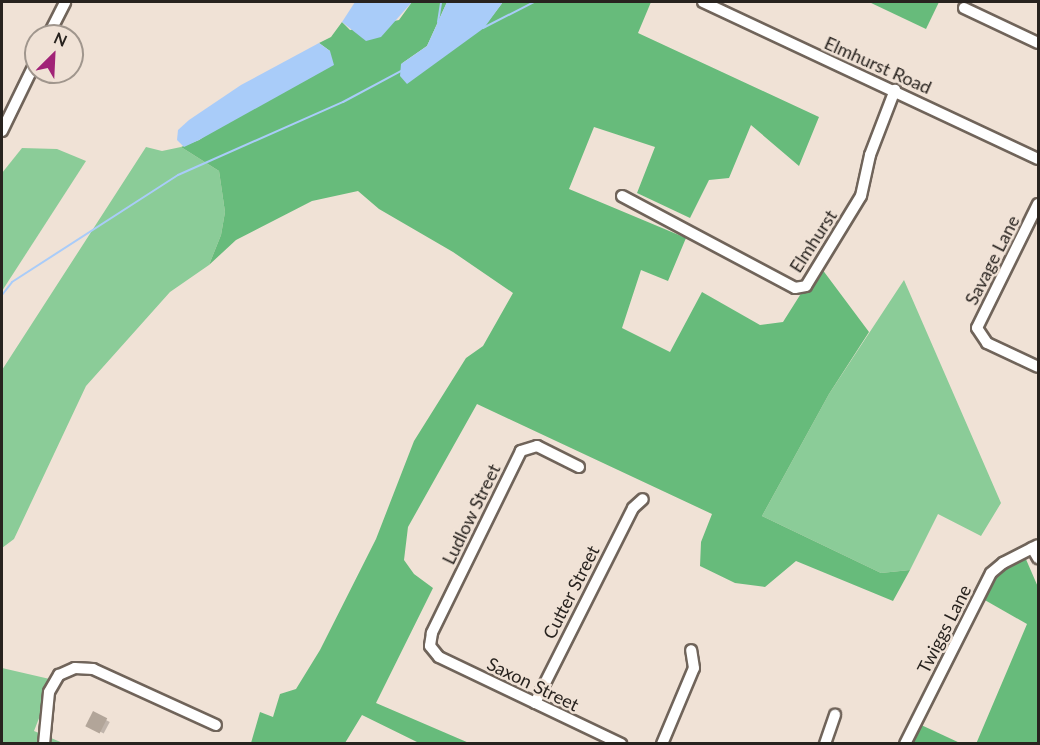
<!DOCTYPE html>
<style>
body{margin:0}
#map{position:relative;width:1040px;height:745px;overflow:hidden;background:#f0e2d6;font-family:Lato,sans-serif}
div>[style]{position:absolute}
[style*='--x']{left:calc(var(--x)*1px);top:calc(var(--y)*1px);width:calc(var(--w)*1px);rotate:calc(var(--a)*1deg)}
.green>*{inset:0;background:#8bcc98}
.forest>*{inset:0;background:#67bb7b}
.water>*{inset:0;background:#a9ccf9}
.shadow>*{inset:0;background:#0003;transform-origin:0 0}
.stream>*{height:2px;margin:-1px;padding:0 1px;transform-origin:1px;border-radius:1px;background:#a9ccf9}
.building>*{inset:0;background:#b2a599;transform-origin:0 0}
.roads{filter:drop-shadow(2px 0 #70645a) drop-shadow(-2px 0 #70645a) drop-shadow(0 2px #70645a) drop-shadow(0 -2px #70645a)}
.minor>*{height:10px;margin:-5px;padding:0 5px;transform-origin:5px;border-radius:5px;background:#fff}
span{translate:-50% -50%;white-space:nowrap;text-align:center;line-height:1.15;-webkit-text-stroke:5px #f0e2d6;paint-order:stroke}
.street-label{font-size:18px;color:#28231f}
.frame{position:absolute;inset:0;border:3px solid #28231f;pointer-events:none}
.north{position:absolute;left:24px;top:24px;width:60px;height:60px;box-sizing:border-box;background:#f0e2d6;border:2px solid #a0968d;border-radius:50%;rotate:24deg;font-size:16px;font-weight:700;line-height:24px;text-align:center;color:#28231f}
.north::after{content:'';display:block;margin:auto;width:21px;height:27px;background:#a12377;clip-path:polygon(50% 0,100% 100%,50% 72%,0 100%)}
</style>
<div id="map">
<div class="green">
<div style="clip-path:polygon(146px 147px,162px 151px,181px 147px,219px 171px,225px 212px,221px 235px,209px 265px,170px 292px,86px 386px,14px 539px,2px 548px,2px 370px)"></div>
<div style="clip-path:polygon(22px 148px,57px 149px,86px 161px,2px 291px,2px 173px)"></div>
<div style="clip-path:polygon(904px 280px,1001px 503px,981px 536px,938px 514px,910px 570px,881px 573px,762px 516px,829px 394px)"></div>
<div style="clip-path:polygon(2px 668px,54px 680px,34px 731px,63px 743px,2px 744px)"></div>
</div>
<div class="forest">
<div style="clip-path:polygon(412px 2px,447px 2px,427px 46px,401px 64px,483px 28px,503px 2px,651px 2px,638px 33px,819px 117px,799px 166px,751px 125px,729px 178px,709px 180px,690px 218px,637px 193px,655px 147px,594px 127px,569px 189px,686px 238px,668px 281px,641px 270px,622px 328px,670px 352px,702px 292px,760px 325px,783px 322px,819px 265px,869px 332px,829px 394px,762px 516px,881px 573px,910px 570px,893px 601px,796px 561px,765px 587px,735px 583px,700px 566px,701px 542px,712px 514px,477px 404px,408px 527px,404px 560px,414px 574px,433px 588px,376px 703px,469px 743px,419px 743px,362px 715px,345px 743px,251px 743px,260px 712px,273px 717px,280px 694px,296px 689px,320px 650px,376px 539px,414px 441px,466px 358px,483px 346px,513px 293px,453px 252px,379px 209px,358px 191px,312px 201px,236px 240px,209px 265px,221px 235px,225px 212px,219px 171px,181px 147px,199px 140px,330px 51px,319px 43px,331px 37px,342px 22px,350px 30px,399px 20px)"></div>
<div style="clip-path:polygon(869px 2px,939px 2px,926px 29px)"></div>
<div style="clip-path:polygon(1025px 557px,1038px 587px,1038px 743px,976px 744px,1027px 624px,983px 599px,999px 571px)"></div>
<div style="clip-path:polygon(919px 724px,960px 743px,910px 744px)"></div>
</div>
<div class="water">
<div style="clip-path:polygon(355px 2px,412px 2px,381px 37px,366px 41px,342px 22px)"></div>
<div style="clip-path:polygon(447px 2px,503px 2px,484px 28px,407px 84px,400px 76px,401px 64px,427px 46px)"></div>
<div style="clip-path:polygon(319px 43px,330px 51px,334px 65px,199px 140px,184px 147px,177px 140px,178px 130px,189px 120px,241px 85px)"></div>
</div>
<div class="shadow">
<div style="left:93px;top:713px;width:19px;height:13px;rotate:28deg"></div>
</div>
<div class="stream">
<div style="--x:438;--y:22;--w:20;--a:-81"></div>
<div style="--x:483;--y:28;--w:57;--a:-27"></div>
<div style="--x:2;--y:295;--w:16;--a:-52"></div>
<div style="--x:12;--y:282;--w:197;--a:-32.8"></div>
<div style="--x:178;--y:175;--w:180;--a:-23.9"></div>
<div style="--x:343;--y:102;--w:66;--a:-28.1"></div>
</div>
<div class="building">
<div style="left:93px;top:711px;width:16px;height:17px;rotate:27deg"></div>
</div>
<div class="roads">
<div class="minor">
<div style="--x:703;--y:2;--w:370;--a:25.1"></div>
<div style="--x:964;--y:8;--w:82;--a:25.3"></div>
<div style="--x:48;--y:36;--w:38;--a:-63"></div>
<div style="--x:2;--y:131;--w:78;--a:-64.1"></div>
<div style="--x:622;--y:196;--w:196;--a:28"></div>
<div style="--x:795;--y:288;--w:11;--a:-10"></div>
<div style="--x:806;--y:286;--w:105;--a:-58.6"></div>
<div style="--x:861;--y:196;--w:42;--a:-77.6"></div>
<div style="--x:870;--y:155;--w:70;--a:-69"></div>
<div style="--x:1038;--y:204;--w:138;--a:116.2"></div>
<div style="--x:977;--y:328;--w:18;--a:56"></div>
<div style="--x:987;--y:343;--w:56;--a:25.2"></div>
<div style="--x:579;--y:467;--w:47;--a:-153.4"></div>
<div style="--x:537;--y:446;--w:17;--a:163"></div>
<div style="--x:521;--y:451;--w:203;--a:116.1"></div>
<div style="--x:432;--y:633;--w:13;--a:99"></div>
<div style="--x:430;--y:646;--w:14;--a:51"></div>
<div style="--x:439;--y:657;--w:202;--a:25.5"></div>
<div style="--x:1032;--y:548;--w:12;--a:59"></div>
<div style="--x:535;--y:703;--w:218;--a:-63.3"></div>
<div style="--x:633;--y:508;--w:13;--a:-42"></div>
<div style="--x:44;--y:744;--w:52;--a:-84.5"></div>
<div style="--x:49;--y:692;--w:20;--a:-60"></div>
<div style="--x:59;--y:675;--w:17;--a:-24"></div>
<div style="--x:75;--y:668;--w:18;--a:3"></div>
<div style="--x:93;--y:669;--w:135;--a:24.5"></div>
<div style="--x:662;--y:744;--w:82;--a:-67.2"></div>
<div style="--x:694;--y:668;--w:18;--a:-99"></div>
<div style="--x:825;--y:744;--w:31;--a:-71"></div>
<div style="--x:905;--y:744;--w:191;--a:-63.3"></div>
<div style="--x:991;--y:573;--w:16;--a:-40"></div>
<div style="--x:1003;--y:563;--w:39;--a:-27"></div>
</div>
</div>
<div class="street-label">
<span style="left:878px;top:65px;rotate:24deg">Elmhurst Road</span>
<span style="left:813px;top:241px;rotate:-57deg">Elmhurst</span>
<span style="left:992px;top:260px;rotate:-63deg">Savage Lane</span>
<span style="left:471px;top:514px;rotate:-64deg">Ludlow Street</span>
<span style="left:571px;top:592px;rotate:-63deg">Cutter Street</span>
<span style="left:944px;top:629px;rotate:-63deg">Twiggs Lane</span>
<span style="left:533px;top:684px;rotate:26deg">Saxon Street</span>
</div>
<div class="frame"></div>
<div class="north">N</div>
</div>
